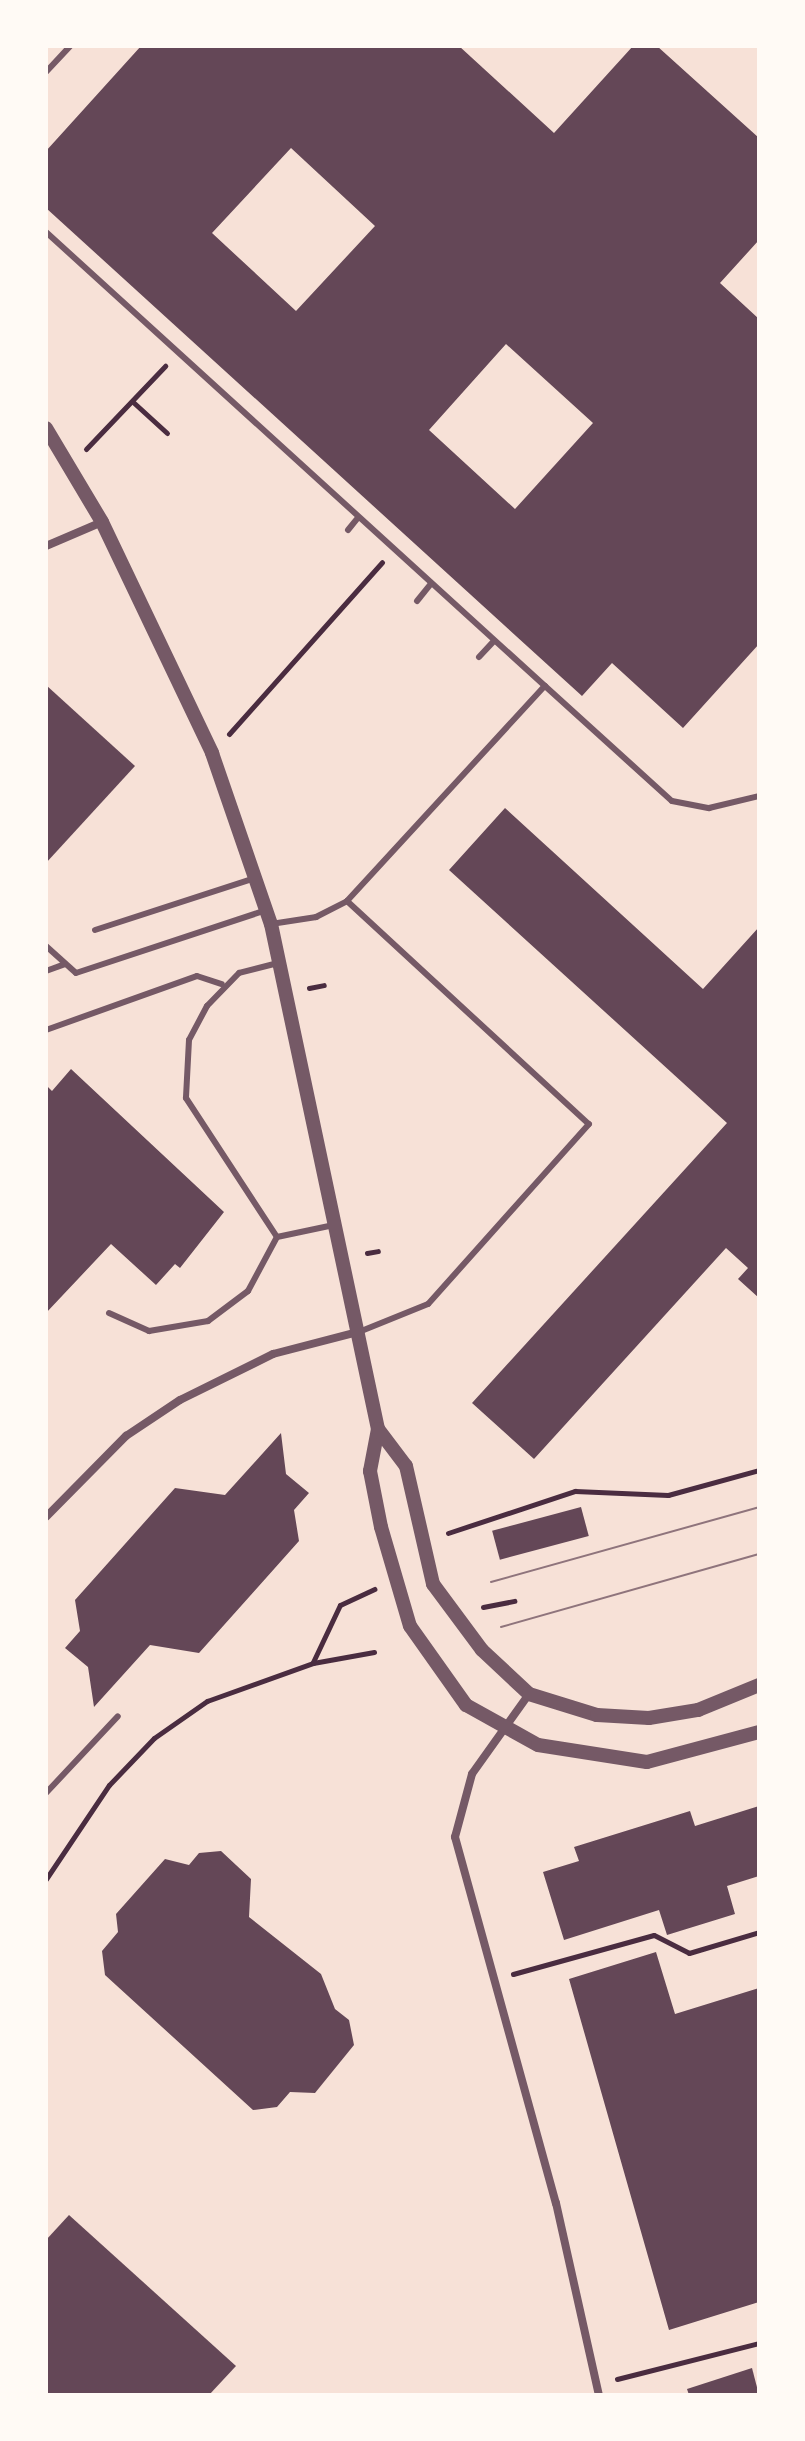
<!DOCTYPE html>
<style>
body{margin:0}
#map{position:relative;width:805px;height:2441px;overflow:hidden;background:#f7e1d7;font-family:Mulish,sans-serif}
div>[style]{position:absolute}
[style*='--x']{left:calc(var(--x)*1px);top:calc(var(--y)*1px);width:calc(var(--w)*1px);rotate:calc(var(--a)*1deg)}
.building>*{inset:0;background:#644757;transform-origin:0 0}
.path>*{height:5px;margin:-2.5px;padding:0 2.5px;transform-origin:2.5px;border-radius:2.5px;background:#4a2c40}
.service>*{height:6px;margin:-3px;padding:0 3px;transform-origin:3px;border-radius:3px;background:#755966}
.minor>*{height:8px;margin:-4px;padding:0 4px;transform-origin:4px;border-radius:4px;background:#755966}
.tertiary>*{height:14px;margin:-7px;padding:0 7px;transform-origin:7px;border-radius:7px;background:#755966}
.tram>*{height:2px;margin:-1px;padding:0 1px;transform-origin:1px;border-radius:1px;background:#8f747c}
span{translate:-50% -50%;white-space:nowrap;text-align:center;line-height:1.15;-webkit-text-stroke:6px #fffaf5;paint-order:stroke}
.frame{position:absolute;inset:0;border:48px solid #fffaf5;pointer-events:none}
</style>
<div id="map">
<div class="building">
<div style="clip-path:polygon(evenodd,141px 46px,459px 46px,554px 133px,633px 46px,657px 46px,759px 138px,759px 240px,720px 283px,759px 319px,759px 644px,683px 728px,612px 663px,582px 696px,46px 208px,46px 151px,141px 46px,291px 148px,375px 226px,296px 311px,212px 233px,291px 148px,141px 46px,506px 344px,593px 423px,515px 509px,429px 430px,506px 344px)"></div>
<div style="clip-path:polygon(46px 685px,135px 766px,46px 863px)"></div>
<div style="clip-path:polygon(505px 808px,703px 989px,759px 927px,759px 1298px,738px 1279px,748px 1268px,726px 1248px,534px 1459px,472px 1403px,727px 1123px,449px 870px)"></div>
<div style="clip-path:polygon(71px 1069px,224px 1212px,180px 1268px,175px 1264px,156px 1285px,111px 1244px,46px 1313px,46px 1085px,52px 1091px)"></div>
<div style="clip-path:polygon(281px 1433px,286px 1474px,309px 1493px,294px 1510px,299px 1541px,199px 1653px,150px 1645px,94px 1707px,88px 1667px,65px 1648px,80px 1631px,75px 1600px,175px 1488px,225px 1495px)"></div>
<div style="left:581px;top:1507px;width:30px;height:92px;rotate:75deg"></div>
<div style="clip-path:polygon(759px 1806px,759px 1876px,727px 1886px,735px 1914px,667px 1935px,659px 1910px,564px 1940px,543px 1872px,579px 1861px,574px 1847px,690px 1811px,695px 1826px)"></div>
<div style="clip-path:polygon(221px 1851px,251px 1879px,249px 1917px,321px 1974px,335px 2009px,349px 2020px,354px 2045px,315px 2093px,290px 2092px,277px 2107px,253px 2110px,105px 1975px,102px 1951px,118px 1932px,116px 1914px,165px 1859px,189px 1865px,199px 1853px)"></div>
<div style="clip-path:polygon(656px 1952px,675px 2014px,759px 1988px,759px 2302px,669px 2330px,569px 1979px)"></div>
<div style="clip-path:polygon(69px 2215px,236px 2366px,209px 2395px,46px 2395px,46px 2240px)"></div>
<div style="clip-path:polygon(752px 2368px,759px 2395px,689px 2395px,687px 2389px)"></div>
</div>
<div class="path">
<div style="--x:133;--y:402;--w:46;--a:42.4"></div>
<div style="--x:86;--y:449;--w:115;--a:-46.4"></div>
<div style="--x:229;--y:734;--w:230;--a:-48.3"></div>
<div style="--x:309;--y:988;--w:15;--a:-11"></div>
<div style="--x:367;--y:1253;--w:11;--a:-10"></div>
<div style="--x:448;--y:1533;--w:134;--a:-18.3"></div>
<div style="--x:575;--y:1491;--w:93;--a:2.5"></div>
<div style="--x:668;--y:1495;--w:94;--a:-15.4"></div>
<div style="--x:483;--y:1607;--w:32;--a:-11"></div>
<div style="--x:313;--y:1662;--w:63;--a:-64.7"></div>
<div style="--x:340;--y:1605;--w:38;--a:-25"></div>
<div style="--x:46;--y:1879;--w:113;--a:-56.2"></div>
<div style="--x:109;--y:1785;--w:65;--a:-46.2"></div>
<div style="--x:154;--y:1738;--w:65;--a:-34.9"></div>
<div style="--x:207;--y:1701;--w:113;--a:-19.7"></div>
<div style="--x:313;--y:1663;--w:62;--a:-10.2"></div>
<div style="--x:513;--y:1974;--w:146;--a:-15.5"></div>
<div style="--x:654;--y:1935;--w:39;--a:27"></div>
<div style="--x:689;--y:1953;--w:73;--a:-16.7"></div>
<div style="--x:617;--y:2379;--w:146;--a:-14.2"></div>
</div>
<div class="service">
<div style="--x:46;--y:72;--w:35;--a:-47"></div>
<div style="--x:46;--y:232;--w:675;--a:42.3"></div>
<div style="--x:348;--y:530;--w:14;--a:-51"></div>
<div style="--x:417;--y:601;--w:21;--a:-51"></div>
<div style="--x:479;--y:657;--w:22;--a:-47"></div>
<div style="--x:347;--y:901;--w:329;--a:42.7"></div>
<div style="--x:589;--y:1124;--w:241;--a:131.8"></div>
<div style="--x:428;--y:1304;--w:74;--a:157.9"></div>
<div style="--x:271;--y:924;--w:46;--a:-8.8"></div>
<div style="--x:316;--y:917;--w:35;--a:-27"></div>
<div style="--x:347;--y:901;--w:292;--a:-47.4"></div>
<div style="--x:545;--y:686;--w:171;--a:42.2"></div>
<div style="--x:672;--y:801;--w:38;--a:11"></div>
<div style="--x:709;--y:808;--w:51;--a:-13.5"></div>
<div style="--x:95;--y:930;--w:168;--a:-18"></div>
<div style="--x:46;--y:946;--w:40;--a:42"></div>
<div style="--x:76;--y:973;--w:200;--a:-18.3"></div>
<div style="--x:278;--y:963;--w:40;--a:165.6"></div>
<div style="--x:239;--y:973;--w:46;--a:134.1"></div>
<div style="--x:207;--y:1006;--w:38;--a:118"></div>
<div style="--x:189;--y:1040;--w:58;--a:93"></div>
<div style="--x:186;--y:1098;--w:166;--a:56.8"></div>
<div style="--x:277;--y:1237;--w:58;--a:-11.9"></div>
<div style="--x:46;--y:971;--w:20;--a:-20"></div>
<div style="--x:46;--y:1030;--w:160;--a:-19.7"></div>
<div style="--x:197;--y:976;--w:26;--a:18"></div>
<div style="--x:109;--y:1313;--w:44;--a:24.2"></div>
<div style="--x:149;--y:1331;--w:60;--a:-9.6"></div>
<div style="--x:208;--y:1321;--w:50;--a:-36.9"></div>
<div style="--x:248;--y:1291;--w:61;--a:-61.8"></div>
<div style="--x:46;--y:1793;--w:105;--a:-46.9"></div>
</div>
<div class="minor">
<div style="--x:46;--y:546;--w:61;--a:-23.2"></div>
<div style="--x:46;--y:1517;--w:114;--a:-45.4"></div>
<div style="--x:126;--y:1436;--w:65;--a:-33.7"></div>
<div style="--x:180;--y:1400;--w:104;--a:-26.3"></div>
<div style="--x:273;--y:1354;--w:88;--a:-14.5"></div>
<div style="--x:529;--y:1694;--w:98;--a:125.5"></div>
<div style="--x:472;--y:1774;--w:65;--a:105.1"></div>
<div style="--x:455;--y:1837;--w:380;--a:74.6"></div>
<div style="--x:556;--y:2203;--w:197;--a:77.4"></div>
</div>
<div class="tertiary">
<div style="--x:46;--y:428;--w:109;--a:59.2"></div>
<div style="--x:102;--y:522;--w:256;--a:64.5"></div>
<div style="--x:212;--y:753;--w:181;--a:71"></div>
<div style="--x:271;--y:924;--w:516;--a:78.04"></div>
<div style="--x:378;--y:1429;--w:43;--a:100.8"></div>
<div style="--x:370;--y:1471;--w:57;--a:78.9"></div>
<div style="--x:381;--y:1527;--w:103;--a:73.7"></div>
<div style="--x:410;--y:1626;--w:97;--a:54.7"></div>
<div style="--x:466;--y:1705;--w:82;--a:29.1"></div>
<div style="--x:538;--y:1745;--w:110;--a:8.9"></div>
<div style="--x:647;--y:1762;--w:116;--a:-15"></div>
<div style="--x:378;--y:1429;--w:46;--a:52.9"></div>
<div style="--x:406;--y:1466;--w:121;--a:77.1"></div>
<div style="--x:433;--y:1584;--w:82;--a:53.4"></div>
<div style="--x:482;--y:1650;--w:64;--a:43.1"></div>
<div style="--x:529;--y:1694;--w:71;--a:17.2"></div>
<div style="--x:597;--y:1715;--w:52;--a:3.3"></div>
<div style="--x:649;--y:1718;--w:50;--a:-9.3"></div>
<div style="--x:698;--y:1710;--w:66;--a:-22.3"></div>
</div>
<div class="tram">
<div style="--x:491;--y:1582;--w:278;--a:-15.6"></div>
<div style="--x:501;--y:1627;--w:268;--a:-15.8"></div>
</div>
<div class="frame"></div>
</div>
